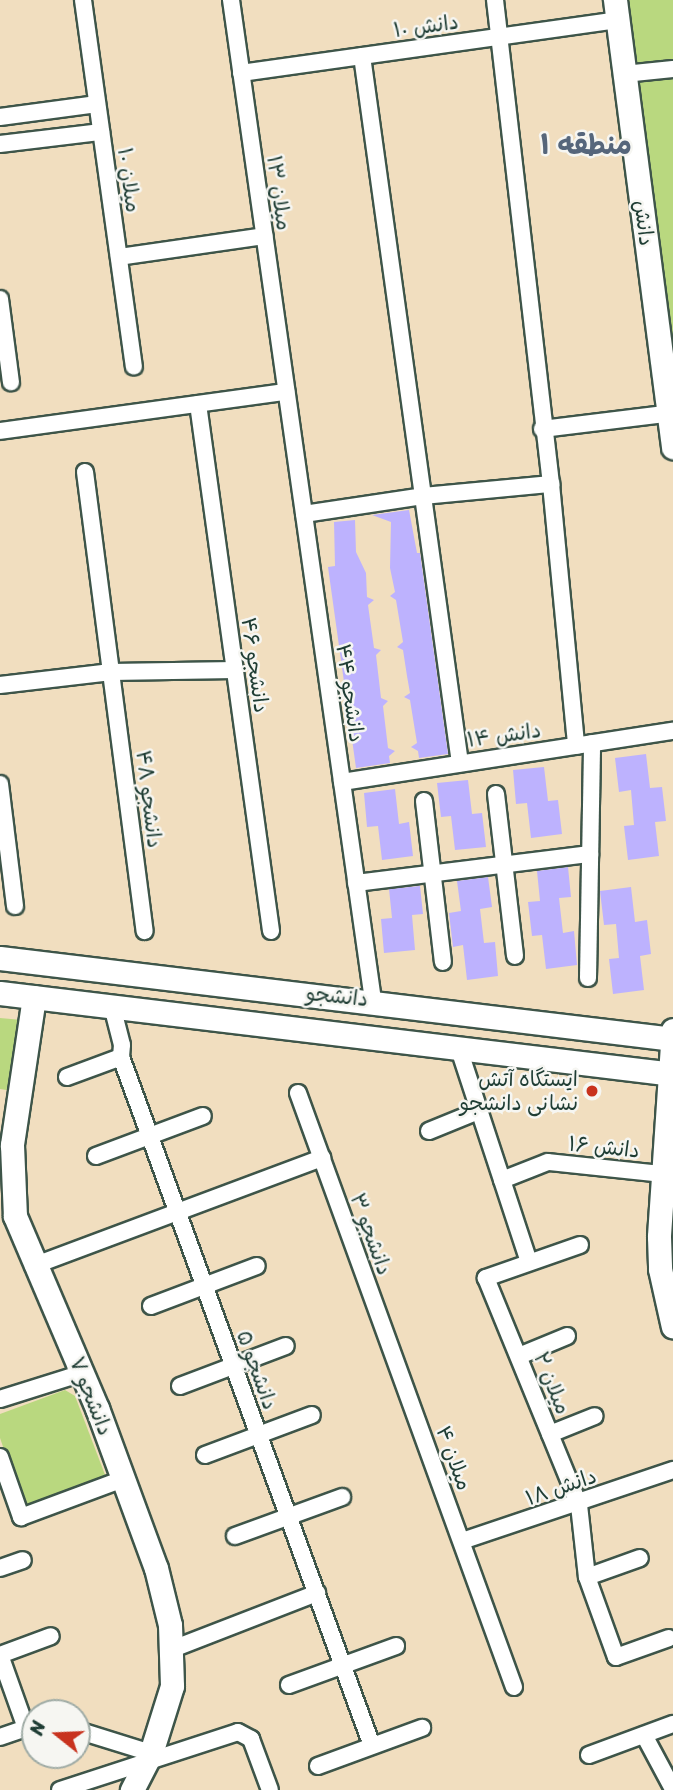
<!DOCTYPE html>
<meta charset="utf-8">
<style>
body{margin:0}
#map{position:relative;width:673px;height:1790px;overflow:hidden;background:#f1debf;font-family:Sriracha,"Playpen Sans Arabic",sans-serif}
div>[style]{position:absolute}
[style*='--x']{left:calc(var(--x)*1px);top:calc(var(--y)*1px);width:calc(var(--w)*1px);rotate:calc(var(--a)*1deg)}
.green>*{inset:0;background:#b9d87f}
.building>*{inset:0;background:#bdb2fe}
.roads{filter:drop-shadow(2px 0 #3e5549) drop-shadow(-2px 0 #3e5549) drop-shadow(0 2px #3e5549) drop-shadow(0 -2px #3e5549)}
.street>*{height:16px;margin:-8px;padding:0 8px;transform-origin:8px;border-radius:8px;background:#fff}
.secondary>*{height:23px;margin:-11.5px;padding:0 11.5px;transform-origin:11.5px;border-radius:11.5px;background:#fff}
.dots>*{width:19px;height:19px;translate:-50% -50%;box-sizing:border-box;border:4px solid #f6f6f2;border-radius:50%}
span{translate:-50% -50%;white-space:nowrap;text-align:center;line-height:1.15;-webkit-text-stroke:5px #f6f6f2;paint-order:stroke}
.street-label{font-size:21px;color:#1f3d34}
.poi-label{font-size:21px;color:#1f3d34}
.right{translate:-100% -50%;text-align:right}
.district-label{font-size:28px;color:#56667b;font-weight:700}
.north{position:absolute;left:21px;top:1699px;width:70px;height:70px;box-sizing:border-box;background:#f6f6f2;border:2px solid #a0aca6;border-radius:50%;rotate:288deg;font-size:19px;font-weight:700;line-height:28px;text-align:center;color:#1f3d34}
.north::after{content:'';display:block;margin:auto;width:24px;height:32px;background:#c8321e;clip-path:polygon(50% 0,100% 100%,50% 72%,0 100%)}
</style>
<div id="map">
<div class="green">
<div style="clip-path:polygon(623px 0,673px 0,673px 385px)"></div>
<div style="clip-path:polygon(0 1018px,22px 1020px,13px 1091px,0 1089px)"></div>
<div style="clip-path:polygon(65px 1390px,75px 1396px,107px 1480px,25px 1510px,0 1438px,0 1414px)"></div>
</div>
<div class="building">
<div style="clip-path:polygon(409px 510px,417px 553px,420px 553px,448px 754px,419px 758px,418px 751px,411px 747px,417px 743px,410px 700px,404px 697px,410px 693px,407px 676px,403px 650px,397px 647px,403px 642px,396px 600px,390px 596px,395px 592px,390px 568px,391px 522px,372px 515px)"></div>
<div style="clip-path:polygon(355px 520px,356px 552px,366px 573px,367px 597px,374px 600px,368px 605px,374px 648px,381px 650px,376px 655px,381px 698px,388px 701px,383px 706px,388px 748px,395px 751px,389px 756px,390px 763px,356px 768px,328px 567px,335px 566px,334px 522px)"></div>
<div style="clip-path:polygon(646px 754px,650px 788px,662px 787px,666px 821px,655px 822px,659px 856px,628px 860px,624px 826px,634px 825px,631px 790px,619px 792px,615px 758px)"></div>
<div style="clip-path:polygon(544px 767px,548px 801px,558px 800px,562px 834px,531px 838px,527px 803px,516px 804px,513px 770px)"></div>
<div style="clip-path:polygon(468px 780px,472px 814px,482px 813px,486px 847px,455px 850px,451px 816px,441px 817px,437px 783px)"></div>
<div style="clip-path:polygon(395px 789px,399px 824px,409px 822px,413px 856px,382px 860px,378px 826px,367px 827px,364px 793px)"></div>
<div style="clip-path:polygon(568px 867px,571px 897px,559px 898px,563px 933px,574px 931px,577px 965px,546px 969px,542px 935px,532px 936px,528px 902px,540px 901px,537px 871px)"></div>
<div style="clip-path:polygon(488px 877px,492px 907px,480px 909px,484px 943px,495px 942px,498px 976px,467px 980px,463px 945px,453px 947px,449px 913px,461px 911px,457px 881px)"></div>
<div style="clip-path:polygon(420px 886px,423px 914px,412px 915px,415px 950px,384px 953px,381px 919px,392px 918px,389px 889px)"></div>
<div style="clip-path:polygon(631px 887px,635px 922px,647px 920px,651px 954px,640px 956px,644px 990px,613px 994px,609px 959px,619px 958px,616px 924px,604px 925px,600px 891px)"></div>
</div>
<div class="roads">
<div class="street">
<div style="--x:83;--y:0;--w:370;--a:82.1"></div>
<div style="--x:231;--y:0;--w:1010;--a:81.92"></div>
<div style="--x:495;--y:0;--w:487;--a:83.4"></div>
<div style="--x:551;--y:484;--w:263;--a:84.5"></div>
<div style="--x:362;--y:56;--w:714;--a:82.11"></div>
<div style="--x:241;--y:73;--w:380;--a:-8"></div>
<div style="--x:624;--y:74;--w:49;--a:-5.8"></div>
<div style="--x:0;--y:117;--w:98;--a:-7.6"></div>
<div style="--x:0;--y:144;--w:102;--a:-6.8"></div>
<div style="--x:119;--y:257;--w:147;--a:-8.2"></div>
<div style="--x:0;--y:299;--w:84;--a:82.5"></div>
<div style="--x:198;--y:404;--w:532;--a:82.11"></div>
<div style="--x:542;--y:429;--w:132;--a:-7"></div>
<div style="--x:0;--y:431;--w:289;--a:-7.8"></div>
<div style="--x:85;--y:472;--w:463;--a:82.6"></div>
<div style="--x:304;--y:514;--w:120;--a:-8.6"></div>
<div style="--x:423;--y:496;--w:129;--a:-5.4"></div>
<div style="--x:0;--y:685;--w:112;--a:-6.7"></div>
<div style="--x:111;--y:672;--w:124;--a:-0.9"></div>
<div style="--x:342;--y:782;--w:335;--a:-8.8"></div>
<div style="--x:0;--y:784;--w:123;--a:83"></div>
<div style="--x:496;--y:794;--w:163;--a:83.3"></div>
<div style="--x:424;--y:801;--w:162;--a:83.3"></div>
<div style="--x:356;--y:883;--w:236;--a:-7.1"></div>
<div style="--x:588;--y:978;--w:235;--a:-89"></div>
<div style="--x:112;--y:1006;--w:40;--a:75.6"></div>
<div style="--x:122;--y:1045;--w:12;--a:95"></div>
<div style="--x:121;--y:1057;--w:733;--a:69.98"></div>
<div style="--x:458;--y:1046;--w:227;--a:71.8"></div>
<div style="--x:67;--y:1077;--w:58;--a:-20.3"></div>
<div style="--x:298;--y:1093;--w:632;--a:70.02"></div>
<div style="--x:429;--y:1131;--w:53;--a:-22.2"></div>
<div style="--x:96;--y:1156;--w:114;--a:-20.5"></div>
<div style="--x:502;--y:1180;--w:49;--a:-21.4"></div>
<div style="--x:548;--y:1162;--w:115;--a:6"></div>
<div style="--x:580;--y:1245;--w:100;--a:160.7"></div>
<div style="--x:486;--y:1278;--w:245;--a:67.7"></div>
<div style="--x:579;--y:1505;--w:72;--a:83.7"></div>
<div style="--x:587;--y:1577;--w:85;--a:70.1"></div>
<div style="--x:616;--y:1657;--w:56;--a:-19.7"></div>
<div style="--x:33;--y:1266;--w:309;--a:-20.5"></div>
<div style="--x:151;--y:1306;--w:113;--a:-20.7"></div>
<div style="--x:519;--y:1356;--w:52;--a:-22.6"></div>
<div style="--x:180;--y:1386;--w:113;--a:-20.7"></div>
<div style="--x:0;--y:1399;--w:87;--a:-17.4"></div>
<div style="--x:550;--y:1434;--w:48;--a:-21.8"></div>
<div style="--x:205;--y:1455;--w:114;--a:-20.5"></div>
<div style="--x:0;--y:1457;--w:64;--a:70.7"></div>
<div style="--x:21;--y:1517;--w:109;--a:-20.4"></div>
<div style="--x:235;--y:1536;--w:114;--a:-20"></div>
<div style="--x:462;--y:1541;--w:223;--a:-18.6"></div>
<div style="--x:0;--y:1568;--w:24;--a:-19"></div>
<div style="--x:587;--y:1577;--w:56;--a:-19.7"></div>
<div style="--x:170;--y:1650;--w:158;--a:-21.2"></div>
<div style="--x:0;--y:1655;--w:77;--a:70.4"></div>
<div style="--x:0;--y:1655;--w:54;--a:-20.4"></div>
<div style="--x:289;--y:1685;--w:114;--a:-20"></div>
<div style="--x:77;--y:1730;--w:77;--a:17.3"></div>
<div style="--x:644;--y:1735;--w:61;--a:61.8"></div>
<div style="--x:0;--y:1737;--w:37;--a:-19"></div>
<div style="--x:589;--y:1755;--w:90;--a:-20.3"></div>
<div style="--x:318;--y:1766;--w:111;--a:-20.1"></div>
<div style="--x:60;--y:1790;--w:187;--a:-18"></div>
<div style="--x:238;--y:1732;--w:15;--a:28"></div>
<div style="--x:251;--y:1739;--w:54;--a:69.6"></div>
</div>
<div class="secondary">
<div style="--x:615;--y:0;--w:451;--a:82.6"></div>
<div style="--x:0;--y:958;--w:678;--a:6.86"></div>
<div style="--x:0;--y:993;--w:678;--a:6.86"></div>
<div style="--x:34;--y:997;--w:150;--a:98.5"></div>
<div style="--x:12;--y:1145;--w:71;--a:87.6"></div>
<div style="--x:15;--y:1216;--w:209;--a:66.9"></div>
<div style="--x:97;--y:1408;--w:171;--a:69.8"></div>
<div style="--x:156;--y:1568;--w:59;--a:76.2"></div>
<div style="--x:170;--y:1625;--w:61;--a:88.1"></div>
<div style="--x:172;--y:1686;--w:70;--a:107.4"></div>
<div style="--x:151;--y:1753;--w:42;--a:117.2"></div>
<div style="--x:673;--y:1030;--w:207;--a:93.9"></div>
<div style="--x:659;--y:1237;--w:32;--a:88"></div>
<div style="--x:660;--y:1269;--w:59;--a:77.4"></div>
</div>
</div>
<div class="dots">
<div style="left:592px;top:1091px;background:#c8321e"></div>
</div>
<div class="street-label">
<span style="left:426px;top:26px;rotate:-8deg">دانش ۱۰</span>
<span style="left:129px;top:180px;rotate:82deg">میلان ۱۰</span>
<span style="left:279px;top:193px;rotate:82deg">میلان ۱۳</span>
<span style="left:644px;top:223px;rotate:83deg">دانش</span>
<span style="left:255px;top:665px;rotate:82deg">دانشجو ۴۶</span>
<span style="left:350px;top:693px;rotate:82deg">دانشجو ۴۴</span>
<span style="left:504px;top:735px;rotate:-8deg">دانش ۱۴</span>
<span style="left:149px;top:799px;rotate:83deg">دانشجو ۴۸</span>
<span style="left:337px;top:996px;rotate:6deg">دانشجو</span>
<span style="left:604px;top:1147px;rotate:6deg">دانش ۱۶</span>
<span style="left:371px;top:1234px;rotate:70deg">دانشجو ۳</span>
<span style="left:257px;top:1370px;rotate:70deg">دانشجو ۵</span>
<span style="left:552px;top:1383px;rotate:68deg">میلان ۲</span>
<span style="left:91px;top:1396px;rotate:68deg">دانشجو ۷</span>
<span style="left:454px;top:1458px;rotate:70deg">میلان ۴</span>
<span style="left:561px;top:1487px;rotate:-19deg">دانش ۱۸</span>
</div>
<div class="poi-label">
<span class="right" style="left:578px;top:1091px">ایستگاه آتش<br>نشانی دانشجو</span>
</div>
<div class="district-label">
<span style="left:586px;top:145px">منطقه ۱</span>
</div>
<div class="north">N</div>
</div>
